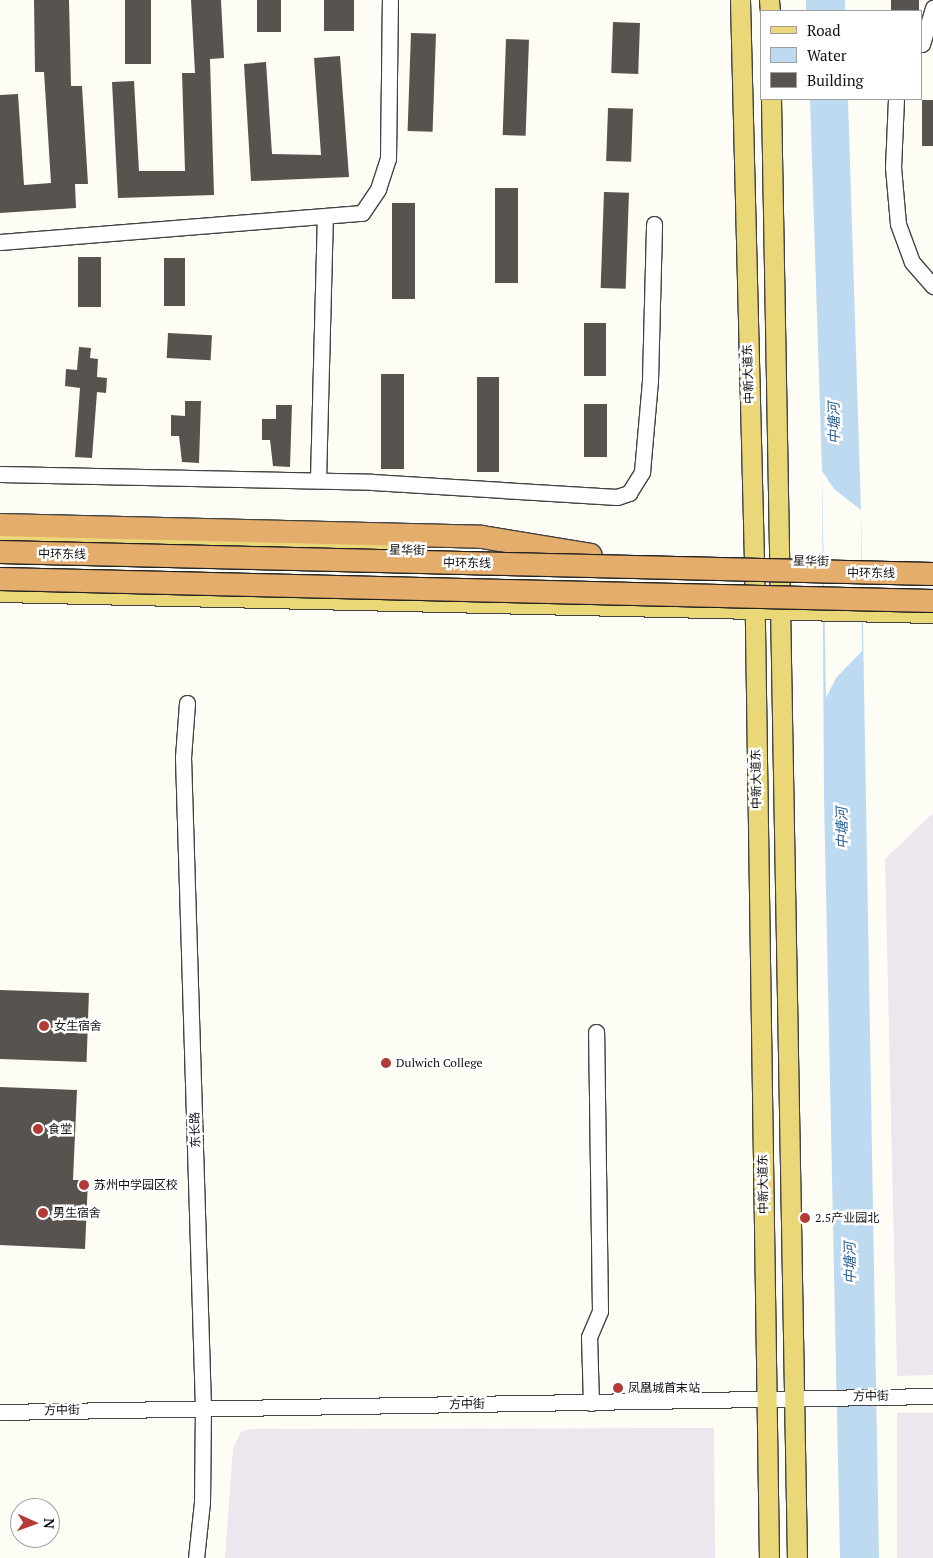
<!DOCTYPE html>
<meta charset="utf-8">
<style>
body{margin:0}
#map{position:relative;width:933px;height:1558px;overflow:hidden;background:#fefdf5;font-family:"PT Serif","Noto Sans SC",serif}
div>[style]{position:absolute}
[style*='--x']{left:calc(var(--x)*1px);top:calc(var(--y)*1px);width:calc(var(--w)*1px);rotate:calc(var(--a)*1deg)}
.industrial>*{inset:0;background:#ede6ee;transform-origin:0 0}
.water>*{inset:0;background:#bedaf0;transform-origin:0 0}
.pier>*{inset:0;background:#fefdf5}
.building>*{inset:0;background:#58534e;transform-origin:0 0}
.roads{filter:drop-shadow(1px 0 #434343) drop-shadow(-1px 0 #434343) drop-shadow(0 1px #434343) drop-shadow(0 -1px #434343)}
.minor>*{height:15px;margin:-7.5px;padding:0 7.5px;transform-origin:7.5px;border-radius:7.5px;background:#fff}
.major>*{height:19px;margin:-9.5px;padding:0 9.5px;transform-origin:9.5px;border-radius:9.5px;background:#ead878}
.highway>*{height:22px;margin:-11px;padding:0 11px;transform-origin:11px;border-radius:11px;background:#e5ad6b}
.bridges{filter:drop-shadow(1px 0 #212121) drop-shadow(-1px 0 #212121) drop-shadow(0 1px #212121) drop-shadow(0 -1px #212121)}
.highway-bridge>*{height:22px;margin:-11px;padding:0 11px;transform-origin:11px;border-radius:11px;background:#e5ad6b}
.dots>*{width:14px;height:14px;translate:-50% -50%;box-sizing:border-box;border:2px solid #fff;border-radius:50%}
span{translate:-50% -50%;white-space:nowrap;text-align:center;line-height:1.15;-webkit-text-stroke:5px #fff;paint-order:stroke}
.street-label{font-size:12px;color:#101010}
.poi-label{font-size:12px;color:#101010}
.left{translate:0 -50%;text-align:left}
.water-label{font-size:14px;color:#255c96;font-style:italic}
.legend{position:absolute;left:760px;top:10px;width:162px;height:90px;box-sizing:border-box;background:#fff;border:1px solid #9f9f9f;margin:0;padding:6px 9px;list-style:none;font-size:15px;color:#101010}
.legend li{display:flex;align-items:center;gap:10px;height:25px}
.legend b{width:25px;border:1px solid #9f9f9f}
.north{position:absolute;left:10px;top:1498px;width:50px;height:50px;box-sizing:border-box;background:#fff;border:1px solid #9f9f9f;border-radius:50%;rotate:92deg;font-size:14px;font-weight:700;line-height:20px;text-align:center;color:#101010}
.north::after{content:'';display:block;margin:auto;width:18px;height:22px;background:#b33a36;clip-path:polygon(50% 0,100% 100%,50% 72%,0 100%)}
</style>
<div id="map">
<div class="industrial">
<div style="clip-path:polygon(933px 813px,933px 1375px,897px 1376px,885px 859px)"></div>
<div style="left:897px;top:1413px;width:36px;height:145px"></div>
<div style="clip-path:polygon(714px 1428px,715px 1558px,225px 1558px,233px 1448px,241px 1432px,251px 1429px)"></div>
</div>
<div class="water">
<div style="left:806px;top:0;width:39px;height:11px"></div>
<div style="clip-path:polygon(810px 99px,848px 99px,861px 510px,879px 1558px,840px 1558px,824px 797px,822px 471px)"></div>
</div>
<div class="pier">
<div style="clip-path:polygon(822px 471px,834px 489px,861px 510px,861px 534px,862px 651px,836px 678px,826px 698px)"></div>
</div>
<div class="building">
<div style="clip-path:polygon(34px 0,69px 0,71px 86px,82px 86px,88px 184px,75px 184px,76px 208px,0 213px,0 95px,18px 94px,24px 185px,51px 183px,44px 72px,35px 72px)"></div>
<div style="left:125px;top:0;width:26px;height:64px"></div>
<div style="clip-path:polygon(191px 0,221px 0,224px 58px,210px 59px,214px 195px,118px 198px,112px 82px,134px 81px,139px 171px,185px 171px,182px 73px,195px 73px)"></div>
<div style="left:257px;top:0;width:24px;height:32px"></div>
<div style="left:324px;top:0;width:30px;height:31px"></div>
<div style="left:891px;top:0;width:28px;height:11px"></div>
<div style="left:613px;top:22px;width:27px;height:51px;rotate:2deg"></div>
<div style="left:411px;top:33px;width:25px;height:98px;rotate:2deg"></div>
<div style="left:506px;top:39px;width:23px;height:96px;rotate:2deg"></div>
<div style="clip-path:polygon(340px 56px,349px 177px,251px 181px,244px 64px,266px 62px,272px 154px,321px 155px,314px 58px)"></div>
<div style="left:922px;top:100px;width:11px;height:46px"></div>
<div style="left:608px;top:108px;width:25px;height:53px;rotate:2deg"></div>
<div style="left:495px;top:188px;width:23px;height:95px"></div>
<div style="left:604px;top:192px;width:25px;height:96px;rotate:2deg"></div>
<div style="left:392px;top:203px;width:23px;height:96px"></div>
<div style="left:78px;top:257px;width:23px;height:50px"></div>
<div style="left:164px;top:258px;width:21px;height:48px"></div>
<div style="left:584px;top:323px;width:22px;height:53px"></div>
<div style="left:168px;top:333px;width:44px;height:25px;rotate:3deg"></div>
<div style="clip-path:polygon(79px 347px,91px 348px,90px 358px,98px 359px,97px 377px,107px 378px,106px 393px,97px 392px,92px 458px,75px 457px,80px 388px,65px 386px,66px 369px,77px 370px)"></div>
<div style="left:381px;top:374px;width:23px;height:95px"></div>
<div style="left:477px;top:377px;width:22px;height:95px"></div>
<div style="clip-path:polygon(185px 401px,201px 401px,199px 463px,182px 462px,179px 436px,171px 436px,171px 415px,185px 416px)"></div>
<div style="left:584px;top:404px;width:23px;height:53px"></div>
<div style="clip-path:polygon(276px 405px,292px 405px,290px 467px,273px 466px,270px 440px,262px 440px,262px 419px,276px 419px)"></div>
<div style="left:0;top:990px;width:89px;height:69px;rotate:2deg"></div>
<div style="clip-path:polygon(0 1087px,77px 1090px,73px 1180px,88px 1180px,85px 1249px,0 1245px)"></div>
</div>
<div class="roads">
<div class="minor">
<div style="--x:922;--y:44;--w:38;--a:-73"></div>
<div style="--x:896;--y:99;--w:68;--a:92.5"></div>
<div style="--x:893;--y:167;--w:57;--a:85"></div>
<div style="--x:898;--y:224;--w:40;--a:69.8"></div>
<div style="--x:912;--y:262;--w:32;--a:49"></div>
<div style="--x:0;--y:242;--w:363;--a:-4.6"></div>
<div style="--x:362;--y:213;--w:29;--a:-56"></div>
<div style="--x:378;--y:189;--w:32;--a:-72"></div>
<div style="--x:388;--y:159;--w:159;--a:-89.3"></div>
<div style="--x:0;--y:474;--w:372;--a:1.2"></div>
<div style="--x:372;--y:482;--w:245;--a:3.5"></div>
<div style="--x:617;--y:497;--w:13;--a:-18"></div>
<div style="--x:629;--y:493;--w:25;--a:-58"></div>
<div style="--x:642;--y:472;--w:92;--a:-85"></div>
<div style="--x:650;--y:380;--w:156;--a:-88.5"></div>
<div style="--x:318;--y:480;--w:263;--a:-88.5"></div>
<div style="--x:187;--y:703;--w:54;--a:94.2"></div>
<div style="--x:183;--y:757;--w:650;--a:88.24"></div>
<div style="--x:203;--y:1407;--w:95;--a:90.6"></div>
<div style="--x:202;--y:1502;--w:56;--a:96.1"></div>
<div style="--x:591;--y:1403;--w:66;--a:-91.7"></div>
<div style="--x:589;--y:1337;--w:28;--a:-67"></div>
<div style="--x:600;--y:1311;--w:279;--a:-90.8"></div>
<div style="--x:0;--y:1412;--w:933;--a:-0.98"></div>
</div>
<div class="major">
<div style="--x:740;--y:0;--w:560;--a:88.57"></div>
<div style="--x:754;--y:560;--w:998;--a:89.14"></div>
<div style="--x:769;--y:0;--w:11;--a:85"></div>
<div style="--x:771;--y:99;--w:1459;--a:88.98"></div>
<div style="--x:0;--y:540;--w:394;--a:1.5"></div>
<div style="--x:0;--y:592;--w:933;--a:1.29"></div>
</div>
<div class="highway">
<div style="--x:0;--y:525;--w:482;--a:1.4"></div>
<div style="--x:482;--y:537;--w:110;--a:9.4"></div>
</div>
</div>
<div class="bridges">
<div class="highway-bridge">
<div style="--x:0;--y:552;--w:933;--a:1.35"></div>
<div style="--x:0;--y:579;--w:933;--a:1.35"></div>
</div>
</div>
<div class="dots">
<div style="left:44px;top:1026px;background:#b33a36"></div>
<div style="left:386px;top:1063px;background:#b33a36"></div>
<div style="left:38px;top:1129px;background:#b33a36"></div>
<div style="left:84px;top:1185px;background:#b33a36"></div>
<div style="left:43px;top:1213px;background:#b33a36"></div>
<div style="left:805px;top:1218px;background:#b33a36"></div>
<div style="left:618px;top:1388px;background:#b33a36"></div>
</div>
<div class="street-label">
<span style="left:748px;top:374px;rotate:-92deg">中新大道东</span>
<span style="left:407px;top:550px;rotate:1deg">星华街</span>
<span style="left:62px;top:554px;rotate:1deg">中环东线</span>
<span style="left:811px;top:561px;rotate:1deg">星华街</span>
<span style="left:467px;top:563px;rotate:1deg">中环东线</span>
<span style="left:871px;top:573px;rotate:1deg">中环东线</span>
<span style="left:756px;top:779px;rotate:-91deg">中新大道东</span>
<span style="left:195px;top:1130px;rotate:-92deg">东长路</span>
<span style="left:763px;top:1184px;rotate:-91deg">中新大道东</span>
<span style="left:871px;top:1396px;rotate:-1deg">方中街</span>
<span style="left:467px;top:1404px;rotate:-1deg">方中街</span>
<span style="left:62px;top:1410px;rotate:-1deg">方中街</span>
</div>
<div class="poi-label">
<span class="left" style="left:54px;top:1026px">女生宿舍</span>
<span class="left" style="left:396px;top:1063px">Dulwich College</span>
<span class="left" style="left:48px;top:1129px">食堂</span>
<span class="left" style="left:94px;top:1185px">苏州中学园区校</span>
<span class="left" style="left:53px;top:1213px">男生宿舍</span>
<span class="left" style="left:815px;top:1218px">2.5产业园北</span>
<span class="left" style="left:628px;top:1388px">凤凰城首末站</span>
</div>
<div class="water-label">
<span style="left:834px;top:423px;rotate:-91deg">中塘河</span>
<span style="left:842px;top:828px;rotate:-91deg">中塘河</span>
<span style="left:850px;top:1263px;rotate:-91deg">中塘河</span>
</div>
<ul class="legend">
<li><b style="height:6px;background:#ead878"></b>Road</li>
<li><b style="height:14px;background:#bedaf0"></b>Water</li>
<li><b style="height:14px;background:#58534e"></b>Building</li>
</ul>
<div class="north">N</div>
</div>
